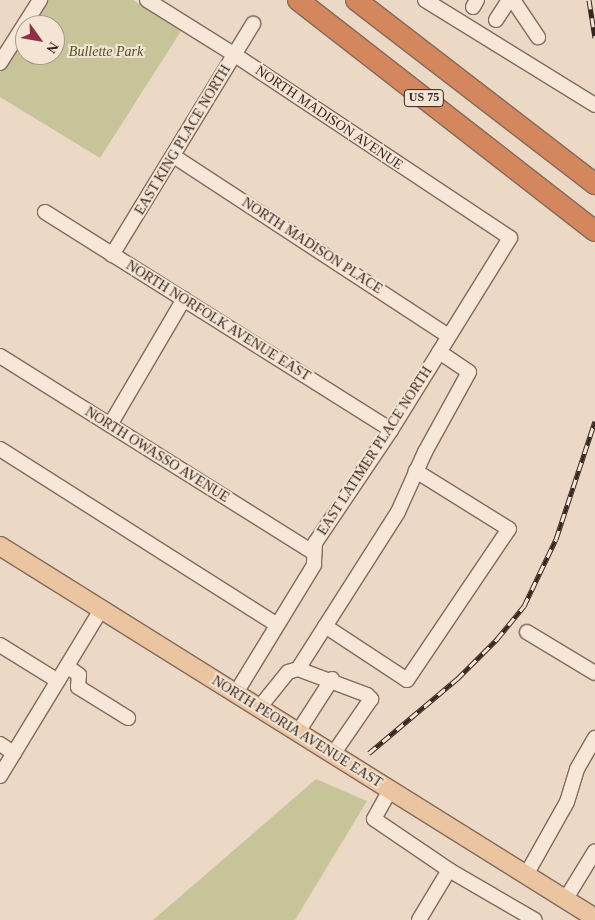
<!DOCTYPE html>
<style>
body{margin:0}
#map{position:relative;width:595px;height:920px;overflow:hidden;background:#ebd8c5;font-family:"Times New Roman",serif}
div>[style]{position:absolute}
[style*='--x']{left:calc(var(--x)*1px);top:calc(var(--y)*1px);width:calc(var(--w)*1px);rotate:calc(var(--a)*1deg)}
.green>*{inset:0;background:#c8c49a}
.roads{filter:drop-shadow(1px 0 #846a5c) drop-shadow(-1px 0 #846a5c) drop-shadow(0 1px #846a5c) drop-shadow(0 -1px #846a5c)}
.minor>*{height:14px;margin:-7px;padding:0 7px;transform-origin:7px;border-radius:7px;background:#f6e7d8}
.major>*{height:18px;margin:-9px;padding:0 9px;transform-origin:9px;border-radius:9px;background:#ebc4a0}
.highway>*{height:20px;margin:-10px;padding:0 10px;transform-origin:10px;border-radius:10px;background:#d4875c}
.rail>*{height:5px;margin-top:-2.5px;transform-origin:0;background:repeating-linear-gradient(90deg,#f3e4d4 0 9px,#36261f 0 18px);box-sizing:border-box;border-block:1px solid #36261f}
span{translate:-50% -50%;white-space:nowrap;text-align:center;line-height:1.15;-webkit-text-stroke:4px #f3e4d4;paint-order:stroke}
.shield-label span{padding:1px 4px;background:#f3e4d4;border:1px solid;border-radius:4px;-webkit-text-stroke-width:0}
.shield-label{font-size:12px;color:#36261f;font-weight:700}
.park-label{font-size:14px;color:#4e5027;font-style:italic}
.street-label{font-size:14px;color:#36261f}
.north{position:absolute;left:15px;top:15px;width:50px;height:50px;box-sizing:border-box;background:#f3e4d4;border:1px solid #a7988c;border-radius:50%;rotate:122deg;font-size:14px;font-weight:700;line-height:20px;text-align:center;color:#36261f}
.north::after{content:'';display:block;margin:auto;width:18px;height:22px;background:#8f3145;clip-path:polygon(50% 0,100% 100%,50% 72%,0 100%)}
</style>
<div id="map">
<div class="green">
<div style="clip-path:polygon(47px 0,133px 0,181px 31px,100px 158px,0 97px,0 72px,25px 34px,25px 55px,55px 55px,55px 25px,31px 25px)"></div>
<div style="clip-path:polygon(316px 779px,367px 801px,295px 920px,153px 920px)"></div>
</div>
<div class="roads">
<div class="minor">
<div style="--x:147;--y:0;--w:104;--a:32"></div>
<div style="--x:235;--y:55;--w:330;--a:33.6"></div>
<div style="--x:510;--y:238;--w:226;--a:121.8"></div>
<div style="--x:391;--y:430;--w:136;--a:123.9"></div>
<div style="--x:315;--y:543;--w:22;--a:93"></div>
<div style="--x:314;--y:565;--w:150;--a:121.4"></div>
<div style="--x:425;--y:0;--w:200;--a:31.7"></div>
<div style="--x:513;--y:0;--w:45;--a:56"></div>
<div style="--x:473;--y:7;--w:8;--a:-60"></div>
<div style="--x:496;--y:20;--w:24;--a:-57"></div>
<div style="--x:0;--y:63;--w:75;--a:-57.6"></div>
<div style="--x:175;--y:157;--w:327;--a:33.2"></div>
<div style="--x:45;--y:212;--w:409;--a:32.2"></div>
<div style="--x:112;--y:255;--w:271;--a:-58.6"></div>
<div style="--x:0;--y:356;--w:371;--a:32.1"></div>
<div style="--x:110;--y:425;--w:146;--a:-59.6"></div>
<div style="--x:0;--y:449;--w:328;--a:32.4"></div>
<div style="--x:325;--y:626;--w:98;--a:33.4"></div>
<div style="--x:407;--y:680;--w:182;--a:-56"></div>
<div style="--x:509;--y:529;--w:110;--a:-148.1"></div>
<div style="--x:527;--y:632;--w:79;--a:31.1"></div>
<div style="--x:0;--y:645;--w:68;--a:31.8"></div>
<div style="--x:67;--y:666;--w:15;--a:37"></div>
<div style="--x:79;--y:675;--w:12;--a:95"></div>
<div style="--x:78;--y:687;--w:59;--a:31.8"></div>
<div style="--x:298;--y:669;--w:186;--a:-57.5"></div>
<div style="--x:398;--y:512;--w:66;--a:-65.8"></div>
<div style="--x:425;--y:452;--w:91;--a:-61.2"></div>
<div style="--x:469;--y:372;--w:36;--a:-146"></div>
<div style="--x:259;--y:708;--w:46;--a:-51.1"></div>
<div style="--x:288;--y:672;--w:10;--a:-17"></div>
<div style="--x:298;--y:669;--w:74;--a:20.6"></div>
<div style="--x:367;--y:695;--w:6;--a:45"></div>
<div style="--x:371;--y:699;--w:67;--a:124.6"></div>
<div style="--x:298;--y:732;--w:63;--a:-57.3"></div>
<div style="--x:0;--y:744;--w:17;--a:33"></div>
<div style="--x:0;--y:776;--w:194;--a:-58.7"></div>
<div style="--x:390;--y:790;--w:33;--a:119"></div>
<div style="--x:374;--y:819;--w:91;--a:34.2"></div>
<div style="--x:449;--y:870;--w:58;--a:121"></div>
<div style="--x:449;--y:870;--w:99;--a:30.2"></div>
<div style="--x:526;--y:875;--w:84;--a:-60.7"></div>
<div style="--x:567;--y:802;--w:34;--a:-73"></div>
<div style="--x:577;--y:769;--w:36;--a:-60"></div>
<div style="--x:565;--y:900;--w:57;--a:-58.5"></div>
</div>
<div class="major">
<div style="--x:0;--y:546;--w:702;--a:32.01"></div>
</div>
<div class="highway">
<div style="--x:298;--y:0;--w:376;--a:37.9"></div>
<div style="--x:356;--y:0;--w:302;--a:37.6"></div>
</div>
</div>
<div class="rail">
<div style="--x:589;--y:0;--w:38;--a:81"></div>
<div style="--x:369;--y:753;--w:115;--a:-40.1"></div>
<div style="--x:457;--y:679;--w:57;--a:-45"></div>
<div style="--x:497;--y:639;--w:43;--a:-50.7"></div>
<div style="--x:524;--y:606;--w:74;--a:-64.5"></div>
<div style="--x:556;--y:539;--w:124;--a:-71.7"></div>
</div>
<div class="shield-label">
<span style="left:424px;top:98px">US 75</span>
</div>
<div class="park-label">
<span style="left:106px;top:52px">Bullette Park</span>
</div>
<div class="street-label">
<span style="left:329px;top:118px;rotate:34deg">NORTH MADISON AVENUE</span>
<span style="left:183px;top:140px;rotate:-59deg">EAST KING PLACE NORTH</span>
<span style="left:312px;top:246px;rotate:33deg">NORTH MADISON PLACE</span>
<span style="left:218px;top:321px;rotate:32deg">NORTH NORFOLK AVENUE EAST</span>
<span style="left:375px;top:451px;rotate:-57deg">EAST LATIMER PLACE NORTH</span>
<span style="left:157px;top:455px;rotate:32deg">NORTH OWASSO AVENUE</span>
<span style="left:297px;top:732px;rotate:32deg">NORTH PEORIA AVENUE EAST</span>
</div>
<div class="north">N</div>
</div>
